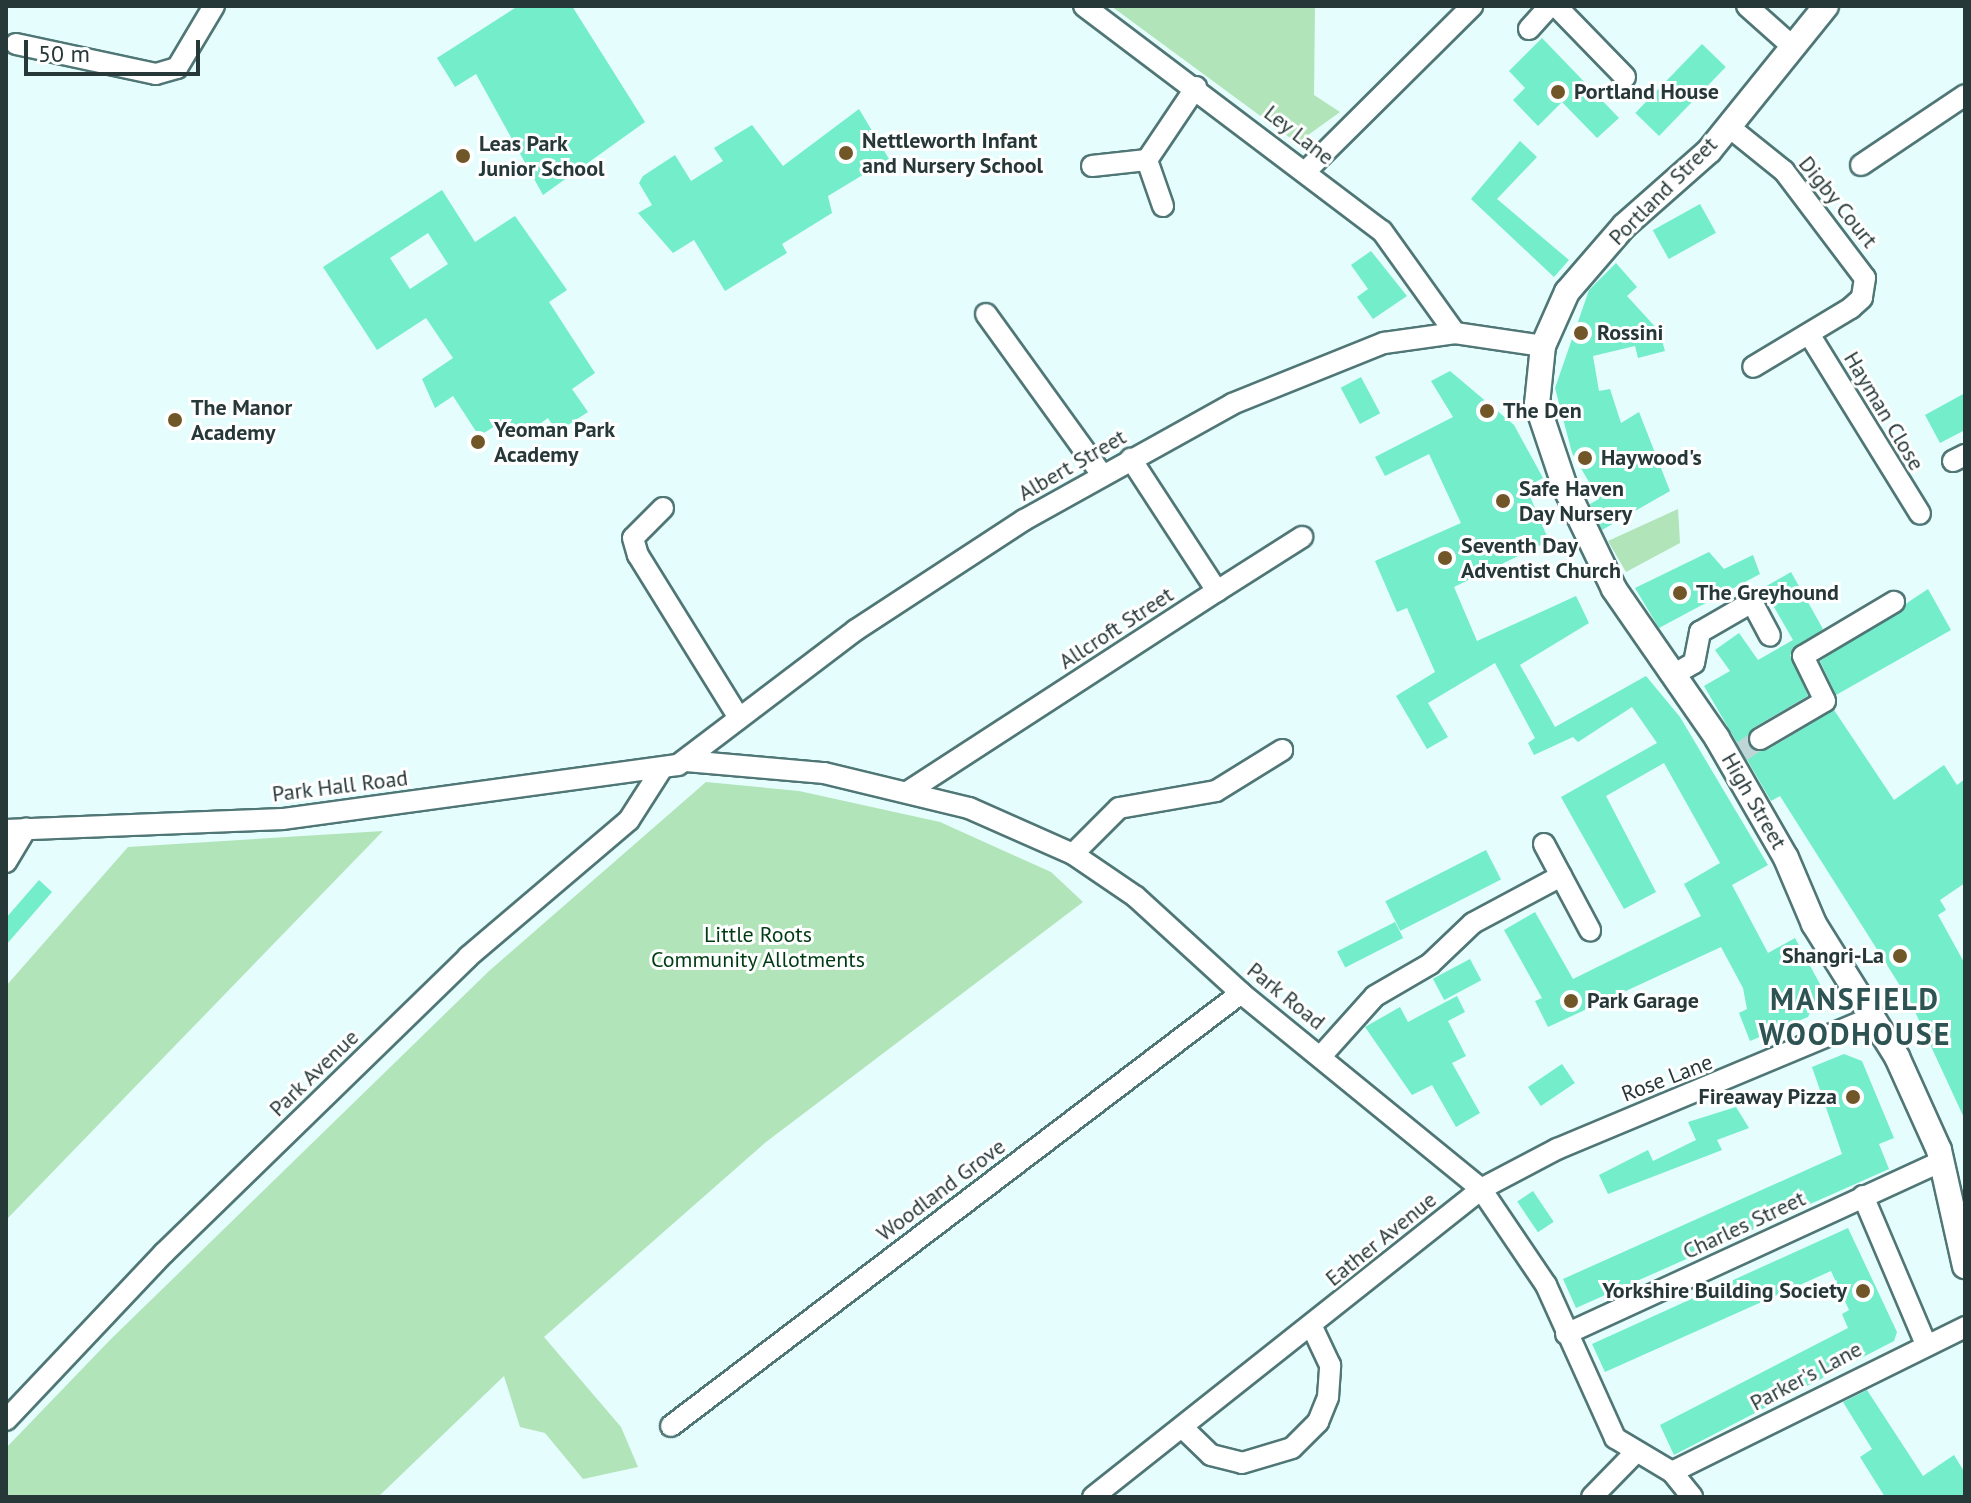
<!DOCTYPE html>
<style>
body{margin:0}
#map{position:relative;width:1971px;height:1503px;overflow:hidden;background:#e5fdfd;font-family:"PT Sans",sans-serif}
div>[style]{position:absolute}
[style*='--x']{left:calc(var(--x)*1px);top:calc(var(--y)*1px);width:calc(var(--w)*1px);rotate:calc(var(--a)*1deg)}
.green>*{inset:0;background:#b1e4b8}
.building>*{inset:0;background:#73edca;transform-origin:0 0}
.minor-tunnel>*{height:20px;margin-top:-10px;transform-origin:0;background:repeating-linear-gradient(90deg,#bfd6d6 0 20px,transparent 0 30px)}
.roads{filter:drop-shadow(2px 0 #507676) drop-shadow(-2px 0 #507676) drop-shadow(0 2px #507676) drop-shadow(0 -2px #507676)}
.minor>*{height:20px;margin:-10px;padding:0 10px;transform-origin:10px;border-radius:10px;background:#fff}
.tertiary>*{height:24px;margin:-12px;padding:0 12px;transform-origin:12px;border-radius:12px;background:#fff}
.dots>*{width:22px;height:22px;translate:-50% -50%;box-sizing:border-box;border:4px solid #fff;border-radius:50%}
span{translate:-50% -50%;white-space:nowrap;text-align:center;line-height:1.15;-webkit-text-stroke:6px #fff;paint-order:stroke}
.poi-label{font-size:22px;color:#273838;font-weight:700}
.left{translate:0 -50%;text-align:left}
.right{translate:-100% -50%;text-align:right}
.street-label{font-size:22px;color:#273838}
.park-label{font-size:22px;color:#003c13}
.district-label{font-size:30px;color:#2e5353;font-weight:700;letter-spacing:2px}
.frame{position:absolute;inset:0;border:8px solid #273838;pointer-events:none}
.scale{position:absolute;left:24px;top:40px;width:176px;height:36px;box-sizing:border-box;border:4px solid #273838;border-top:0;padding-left:10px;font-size:24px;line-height:28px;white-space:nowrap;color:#273838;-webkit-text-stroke:6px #fff;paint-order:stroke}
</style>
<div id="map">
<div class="green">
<div style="clip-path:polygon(1111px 6px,1315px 6px,1314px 95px,1340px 112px,1297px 143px)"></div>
<div style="clip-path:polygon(1678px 509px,1680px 543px,1626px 572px,1608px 541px)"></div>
<div style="clip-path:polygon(706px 782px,799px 791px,940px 822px,1051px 872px,1083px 902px,766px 1142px,544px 1337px,621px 1427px,638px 1467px,583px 1479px,545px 1433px,520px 1427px,504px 1376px,378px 1497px,6px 1497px,6px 1448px,110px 1340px,489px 971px)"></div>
<div style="clip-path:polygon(383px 831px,6px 1220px,6px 986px,128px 847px)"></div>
</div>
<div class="building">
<div style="clip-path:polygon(518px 6px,572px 6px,645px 122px,543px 195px,476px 74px,455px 87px,437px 58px)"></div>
<div style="clip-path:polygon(1542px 38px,1619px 118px,1597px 138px,1562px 102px,1538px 126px,1513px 100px,1525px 88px,1509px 71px)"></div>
<div style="left:1702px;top:44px;width:33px;height:96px;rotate:44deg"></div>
<div style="clip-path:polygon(859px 109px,889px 159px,828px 196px,832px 213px,782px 244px,787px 253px,725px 291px,694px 240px,673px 253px,638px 213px,652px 205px,639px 183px,643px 176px,675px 155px,691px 181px,723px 161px,714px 148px,752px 125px,783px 166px)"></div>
<div style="clip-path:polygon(1520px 141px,1537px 157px,1497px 199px,1569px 260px,1554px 277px,1471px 199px)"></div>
<div style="clip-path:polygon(evenodd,442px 190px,475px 242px,515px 216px,567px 290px,549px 302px,595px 373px,572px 389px,588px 412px,557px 432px,548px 418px,521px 437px,503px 421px,479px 436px,453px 396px,435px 408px,422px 379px,453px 358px,426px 318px,377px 350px,323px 267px,442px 190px,428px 233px,448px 264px,410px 289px,390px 258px,428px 233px)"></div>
<div style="left:1700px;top:204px;width:33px;height:54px;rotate:61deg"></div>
<div style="clip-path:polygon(1371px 251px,1407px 296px,1373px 319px,1357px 297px,1368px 289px,1351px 265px)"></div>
<div style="clip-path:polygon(1616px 263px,1637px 287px,1627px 296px,1659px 331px,1665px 351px,1638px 358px,1635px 346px,1593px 356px,1599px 391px,1610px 389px,1621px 423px,1639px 412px,1670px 491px,1602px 530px,1590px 504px,1599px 499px,1572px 453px,1555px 388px,1589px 290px)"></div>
<div style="clip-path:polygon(1450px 371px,1514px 425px,1543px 478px,1526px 487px,1549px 541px,1454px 587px,1477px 641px,1576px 596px,1589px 623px,1520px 665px,1555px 727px,1646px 676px,1680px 717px,1768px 865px,1732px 885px,1768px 953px,1795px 938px,1821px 986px,1808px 1017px,1750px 1041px,1739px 1013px,1747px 1009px,1743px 988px,1721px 947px,1548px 1027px,1535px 1001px,1542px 998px,1504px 930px,1535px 912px,1573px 979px,1701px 916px,1684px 884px,1720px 863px,1664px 763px,1606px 796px,1656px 892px,1624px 909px,1571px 815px,1561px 797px,1657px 743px,1632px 707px,1578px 742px,1573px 737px,1534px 755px,1528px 743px,1535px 738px,1495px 663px,1428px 703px,1448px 737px,1427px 749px,1396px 696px,1435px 672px,1407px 608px,1397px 612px,1375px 561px,1461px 523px,1429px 454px,1385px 476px,1375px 457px,1453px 417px,1431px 381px)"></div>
<div style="left:1361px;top:377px;width:41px;height:23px;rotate:62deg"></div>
<div style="clip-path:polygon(1965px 393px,1965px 430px,1940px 443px,1925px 415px)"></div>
<div style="clip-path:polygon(1709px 552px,1724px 569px,1753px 555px,1760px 574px,1659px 628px,1635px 588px)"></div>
<div style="clip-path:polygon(1791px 572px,1823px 629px,1790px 655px,1808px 696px,1753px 728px,1749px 746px,1767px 750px,1834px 710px,1894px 800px,1944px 765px,1957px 785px,1965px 779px,1965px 883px,1940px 900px,1946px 910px,1938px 915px,1965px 964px,1965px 1120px,1911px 1003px,1780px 796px,1771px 801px,1704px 686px,1730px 671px,1715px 650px,1739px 633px,1758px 660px,1793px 640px,1763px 588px)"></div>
<div style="clip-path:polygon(1928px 589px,1951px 630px,1836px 695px,1820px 661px)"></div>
<div style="left:1486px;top:850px;width:33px;height:113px;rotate:63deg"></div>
<div style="clip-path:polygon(39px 880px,52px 892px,6px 945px,6px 918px)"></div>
<div style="left:1395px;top:922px;width:18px;height:65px;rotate:63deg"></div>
<div style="left:1470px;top:959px;width:24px;height:42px;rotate:62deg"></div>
<div style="clip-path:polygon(1457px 996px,1465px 1012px,1448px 1021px,1466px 1056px,1452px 1063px,1480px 1113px,1456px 1127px,1432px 1085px,1412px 1095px,1365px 1027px,1400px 1007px,1408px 1022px)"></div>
<div style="clip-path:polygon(1844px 1054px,1862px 1061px,1894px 1138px,1879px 1144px,1889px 1169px,1576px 1308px,1563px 1279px,1842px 1154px,1812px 1067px)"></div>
<div style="left:1562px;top:1064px;width:23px;height:41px;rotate:56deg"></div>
<div style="clip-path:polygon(1736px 1107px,1749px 1128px,1717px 1140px,1722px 1150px,1608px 1194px,1599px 1175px,1648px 1150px,1653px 1161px,1696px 1140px,1688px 1122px)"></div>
<div style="left:1533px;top:1191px;width:37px;height:19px;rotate:56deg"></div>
<div style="clip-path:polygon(1848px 1228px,1897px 1332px,1894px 1341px,1674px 1455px,1660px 1425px,1848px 1328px,1842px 1314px,1849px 1310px,1831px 1271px,1605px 1372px,1592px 1344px)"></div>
<div style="clip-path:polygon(1867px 1390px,1923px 1476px,1954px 1455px,1965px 1473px,1965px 1497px,1885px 1497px,1860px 1457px,1872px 1449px,1843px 1402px)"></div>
</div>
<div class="minor-tunnel">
<div style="--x:1741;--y:752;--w:23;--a:-34"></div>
</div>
<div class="roads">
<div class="minor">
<div style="--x:1084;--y:6;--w:373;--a:37.1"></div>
<div style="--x:1382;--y:231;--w:125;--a:54.4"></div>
<div style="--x:1556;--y:6;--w:99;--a:45.8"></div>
<div style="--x:1747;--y:6;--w:62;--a:41.7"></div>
<div style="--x:1529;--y:29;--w:31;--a:-48"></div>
<div style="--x:16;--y:44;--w:143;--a:12.1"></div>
<div style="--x:156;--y:74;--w:22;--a:-16"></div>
<div style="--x:177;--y:68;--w:72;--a:-59.2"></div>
<div style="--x:1728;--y:126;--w:72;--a:38.8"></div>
<div style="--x:1784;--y:171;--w:134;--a:52.9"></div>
<div style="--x:1865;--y:278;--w:20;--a:99"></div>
<div style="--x:1862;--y:298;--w:15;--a:138"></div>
<div style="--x:1851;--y:308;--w:114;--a:149"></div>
<div style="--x:1861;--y:165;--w:125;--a:-33.9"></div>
<div style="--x:1092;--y:166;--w:55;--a:-6.2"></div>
<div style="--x:1307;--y:170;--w:233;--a:-44.8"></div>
<div style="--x:1163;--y:206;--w:49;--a:-109.2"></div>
<div style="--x:1147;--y:160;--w:88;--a:-56.1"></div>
<div style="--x:986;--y:314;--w:198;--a:54.2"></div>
<div style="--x:1809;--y:334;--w:211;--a:58.3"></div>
<div style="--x:1953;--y:461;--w:13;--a:-27"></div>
<div style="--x:663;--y:508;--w:42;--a:135"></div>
<div style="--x:633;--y:538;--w:18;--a:74"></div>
<div style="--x:638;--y:555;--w:190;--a:58.2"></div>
<div style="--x:1217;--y:591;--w:101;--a:-32.4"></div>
<div style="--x:1673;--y:675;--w:24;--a:-30"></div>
<div style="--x:1694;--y:663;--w:32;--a:-79"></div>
<div style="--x:1700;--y:632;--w:60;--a:-30"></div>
<div style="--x:1752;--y:602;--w:38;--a:62"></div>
<div style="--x:1760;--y:739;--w:75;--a:-30.3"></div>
<div style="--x:1825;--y:701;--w:50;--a:-116.1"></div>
<div style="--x:1803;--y:656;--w:106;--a:-30.7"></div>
<div style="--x:686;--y:761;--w:139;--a:5"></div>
<div style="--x:824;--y:773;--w:149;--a:13.6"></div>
<div style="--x:969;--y:808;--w:114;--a:23.9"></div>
<div style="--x:1073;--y:854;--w:76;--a:34.3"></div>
<div style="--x:1136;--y:897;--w:142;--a:42.4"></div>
<div style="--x:1241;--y:993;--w:310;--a:39.2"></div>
<div style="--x:1481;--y:1189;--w:116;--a:55.9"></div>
<div style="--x:1546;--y:1285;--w:168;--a:65.7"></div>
<div style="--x:1615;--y:1438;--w:66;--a:30.8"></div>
<div style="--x:1672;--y:1472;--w:32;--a:51"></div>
<div style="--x:909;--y:791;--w:367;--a:-33"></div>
<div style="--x:1217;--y:591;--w:158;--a:-123.1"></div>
<div style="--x:6;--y:830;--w:277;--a:-2.3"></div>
<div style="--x:283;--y:819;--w:399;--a:-7.8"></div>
<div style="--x:678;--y:765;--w:223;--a:-37.2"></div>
<div style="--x:856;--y:630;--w:201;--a:-33.2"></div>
<div style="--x:1024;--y:520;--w:238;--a:-29.1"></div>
<div style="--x:1232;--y:404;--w:164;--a:-21.9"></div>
<div style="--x:1384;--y:343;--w:72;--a:-8"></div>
<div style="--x:1455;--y:333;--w:89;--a:8.4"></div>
<div style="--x:1544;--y:844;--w:98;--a:61.9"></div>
<div style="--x:1073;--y:854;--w:65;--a:-45"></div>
<div style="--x:1119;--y:808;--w:98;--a:-9.9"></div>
<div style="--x:1216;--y:791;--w:78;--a:-31.8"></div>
<div style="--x:6;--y:862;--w:39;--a:-59"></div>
<div style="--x:1322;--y:1055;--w:79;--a:-48.1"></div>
<div style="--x:1375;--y:996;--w:64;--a:-30.2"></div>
<div style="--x:1430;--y:964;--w:59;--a:-43.6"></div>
<div style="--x:1473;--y:923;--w:100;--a:-28.1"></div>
<div style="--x:1863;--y:1196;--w:159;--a:67"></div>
<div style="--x:1566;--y:1334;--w:414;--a:-24.7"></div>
<div style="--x:6;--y:1420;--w:230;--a:-46.6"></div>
<div style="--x:164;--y:1253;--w:424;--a:-44.2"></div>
<div style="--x:468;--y:957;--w:211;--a:-40.4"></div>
<div style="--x:629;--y:820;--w:59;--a:-57.4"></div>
<div style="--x:671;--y:1426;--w:716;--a:-37.22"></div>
<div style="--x:1183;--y:1428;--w:39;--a:44"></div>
<div style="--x:1211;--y:1455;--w:32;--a:14"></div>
<div style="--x:1242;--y:1463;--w:52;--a:-16.7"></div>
<div style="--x:1292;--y:1448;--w:37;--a:-45"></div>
<div style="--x:1318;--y:1422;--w:27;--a:-68"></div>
<div style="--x:1328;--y:1397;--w:32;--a:-86"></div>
<div style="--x:1330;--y:1365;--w:42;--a:-115.3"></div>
<div style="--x:1672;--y:1472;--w:327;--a:-26.3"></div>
<div style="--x:1093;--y:1497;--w:495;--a:-38.4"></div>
<div style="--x:1481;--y:1189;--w:86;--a:-27.8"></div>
<div style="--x:1557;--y:1149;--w:342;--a:-22.7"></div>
<div style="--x:1592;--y:1497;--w:59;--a:-45.7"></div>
</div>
<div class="tertiary">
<div style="--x:1826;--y:6;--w:186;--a:128.9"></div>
<div style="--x:1709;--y:151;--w:113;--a:138.6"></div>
<div style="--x:1624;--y:226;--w:87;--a:130.8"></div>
<div style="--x:1567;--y:292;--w:59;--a:114"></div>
<div style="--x:1543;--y:346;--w:58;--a:95.9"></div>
<div style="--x:1537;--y:404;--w:88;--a:71.4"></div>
<div style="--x:1565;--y:487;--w:113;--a:64.3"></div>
<div style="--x:1614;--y:589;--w:181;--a:55.3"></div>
<div style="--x:1717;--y:738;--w:138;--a:60.1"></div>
<div style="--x:1786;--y:858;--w:72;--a:67"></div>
<div style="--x:1814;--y:924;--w:157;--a:58"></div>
<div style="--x:1897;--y:1057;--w:102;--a:65.7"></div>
<div style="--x:1939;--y:1150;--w:119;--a:77.4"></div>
</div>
</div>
<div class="dots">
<div style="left:1558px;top:92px;background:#715628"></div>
<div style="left:846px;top:153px;background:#715628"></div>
<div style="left:463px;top:156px;background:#715628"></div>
<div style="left:1581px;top:333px;background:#715628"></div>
<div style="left:1487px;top:411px;background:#715628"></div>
<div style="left:175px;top:420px;background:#715628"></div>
<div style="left:478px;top:442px;background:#715628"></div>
<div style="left:1585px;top:458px;background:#715628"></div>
<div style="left:1503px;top:501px;background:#715628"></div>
<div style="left:1445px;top:558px;background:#715628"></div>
<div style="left:1680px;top:593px;background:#715628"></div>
<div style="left:1900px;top:956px;background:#715628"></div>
<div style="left:1571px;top:1001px;background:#715628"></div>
<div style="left:1853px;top:1097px;background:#715628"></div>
<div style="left:1863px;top:1291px;background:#715628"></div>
</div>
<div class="poi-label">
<span class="left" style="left:1574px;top:92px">Portland House</span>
<span class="left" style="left:862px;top:153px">Nettleworth Infant<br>and Nursery School</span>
<span class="left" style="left:479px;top:156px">Leas Park<br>Junior School</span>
<span class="left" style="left:1597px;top:333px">Rossini</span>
<span class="left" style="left:191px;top:420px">The Manor<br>Academy</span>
<span class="left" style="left:1503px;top:411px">The Den</span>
<span class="left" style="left:494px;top:442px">Yeoman Park<br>Academy</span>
<span class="left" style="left:1601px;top:458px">Haywood's</span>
<span class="left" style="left:1519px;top:501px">Safe Haven<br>Day Nursery</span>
<span class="left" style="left:1461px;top:558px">Seventh Day<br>Adventist Church</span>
<span class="left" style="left:1696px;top:593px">The Greyhound</span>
<span class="right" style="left:1884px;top:956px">Shangri-La</span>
<span class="left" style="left:1587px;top:1001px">Park Garage</span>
<span class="right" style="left:1837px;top:1097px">Fireaway Pizza</span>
<span class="right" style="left:1847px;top:1291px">Yorkshire Building Society</span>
</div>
<div class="street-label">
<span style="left:1299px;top:135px;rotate:38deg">Ley Lane</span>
<span style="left:1663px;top:191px;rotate:-45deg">Portland Street</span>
<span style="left:1838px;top:202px;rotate:51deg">Digby Court</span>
<span style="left:1884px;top:411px;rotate:59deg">Hayman Close</span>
<span style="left:1072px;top:465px;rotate:-30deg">Albert Street</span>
<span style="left:1116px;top:628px;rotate:-33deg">Allcroft Street</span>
<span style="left:340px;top:786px;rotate:-7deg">Park Hall Road</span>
<span style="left:1754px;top:801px;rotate:60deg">High Street</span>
<span style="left:1286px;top:996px;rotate:39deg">Park Road</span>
<span style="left:314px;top:1073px;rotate:-44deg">Park Avenue</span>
<span style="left:1667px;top:1078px;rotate:-21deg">Rose Lane</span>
<span style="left:941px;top:1190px;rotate:-37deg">Woodland Grove</span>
<span style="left:1744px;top:1225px;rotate:-25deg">Charles Street</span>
<span style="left:1381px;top:1239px;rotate:-39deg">Eather Avenue</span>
<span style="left:1806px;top:1376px;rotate:-28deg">Parker's Lane</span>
</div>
<div class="park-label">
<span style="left:758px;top:947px">Little Roots<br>Community Allotments</span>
</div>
<div class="district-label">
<span style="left:1855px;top:1016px">MANSFIELD<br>WOODHOUSE</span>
</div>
<div class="frame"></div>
<div class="scale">50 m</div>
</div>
